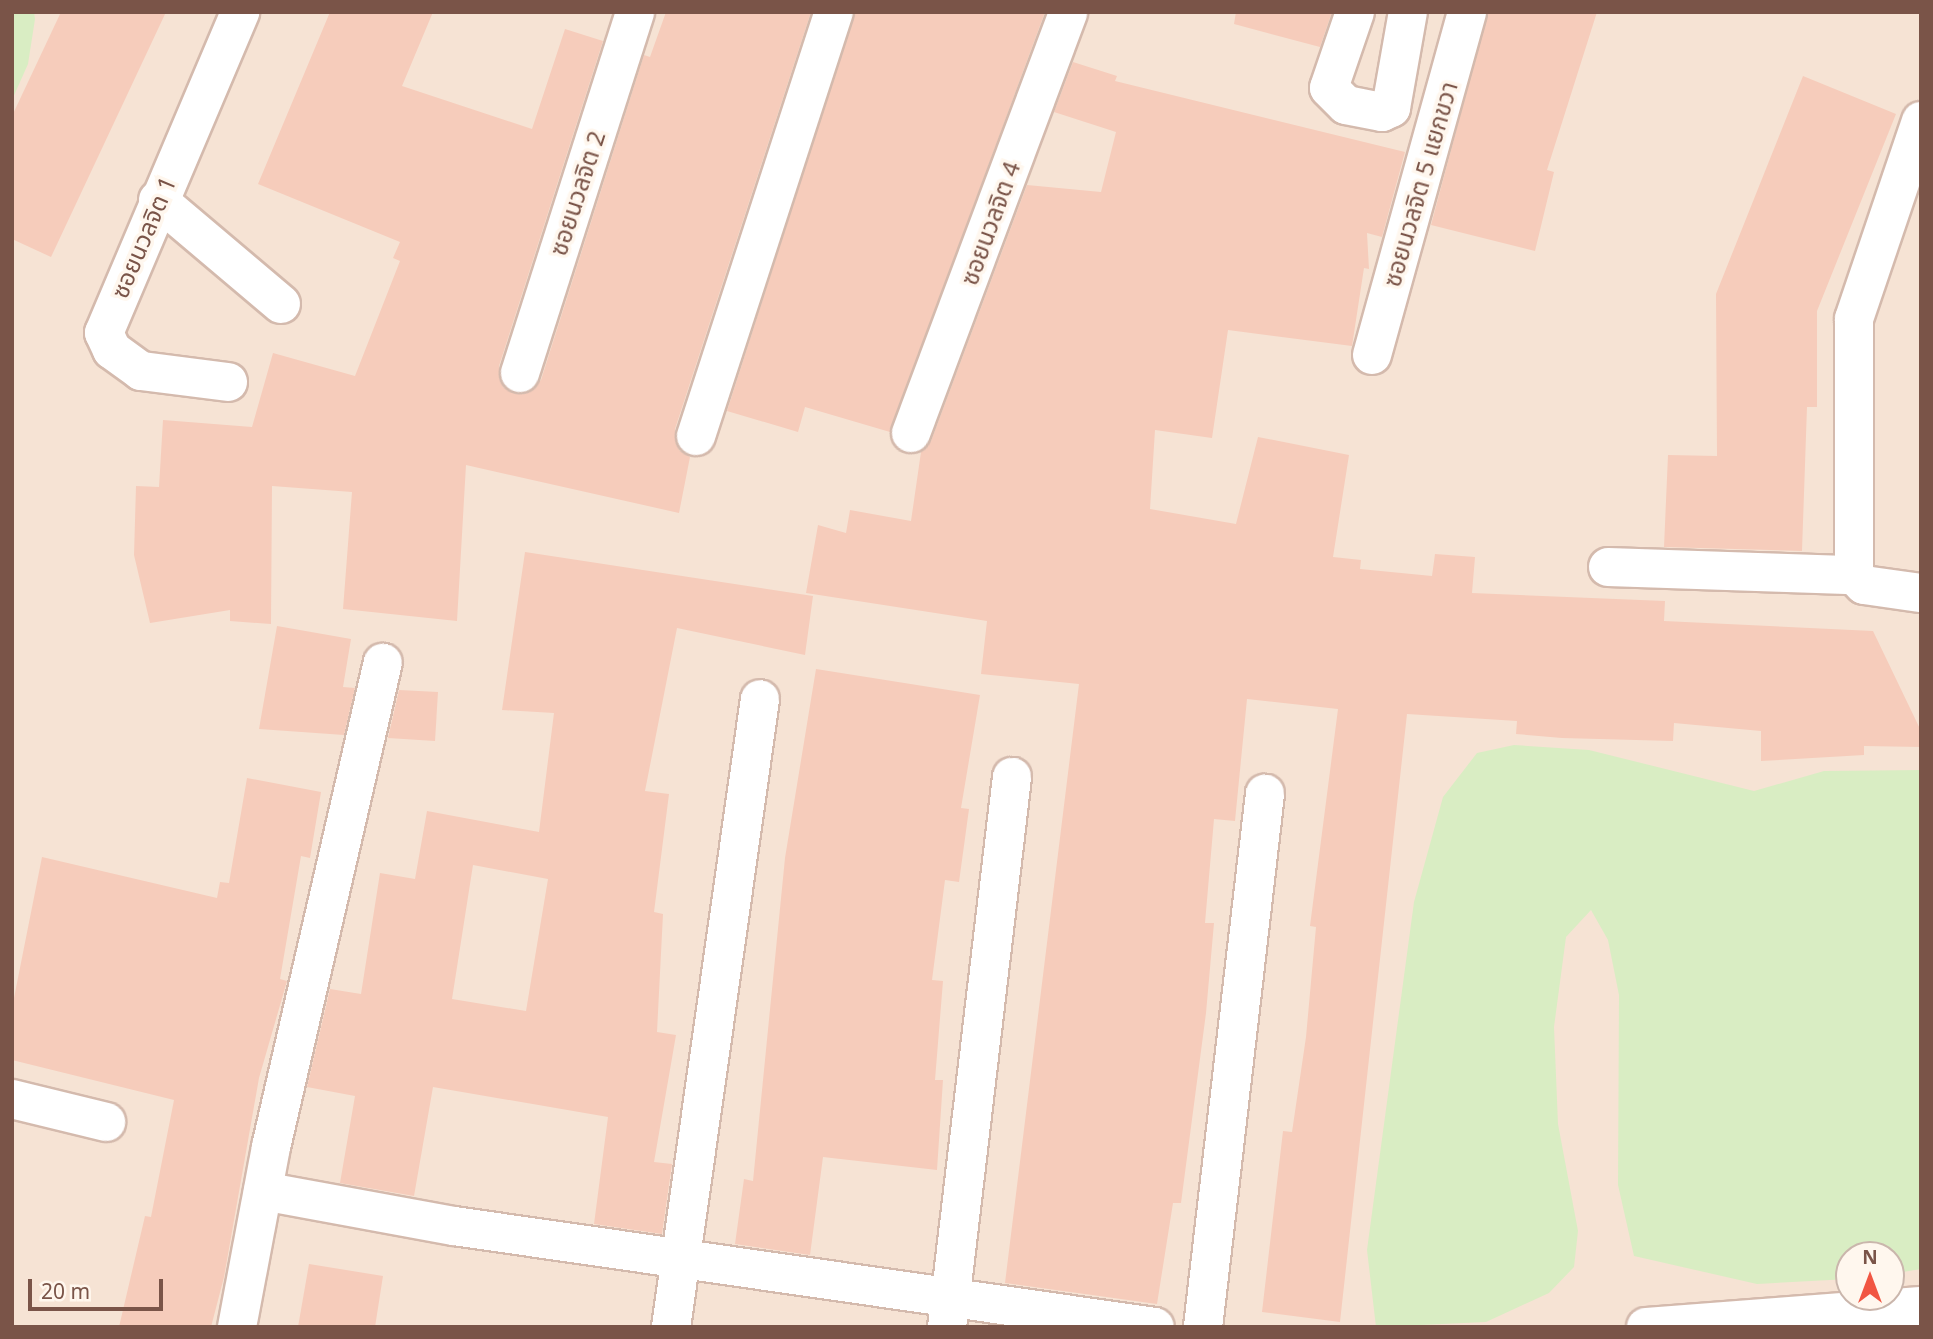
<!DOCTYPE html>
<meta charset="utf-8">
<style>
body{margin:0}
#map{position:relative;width:1933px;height:1339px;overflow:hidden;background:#fef2e6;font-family:"Noto Sans","Noto Sans Thai",sans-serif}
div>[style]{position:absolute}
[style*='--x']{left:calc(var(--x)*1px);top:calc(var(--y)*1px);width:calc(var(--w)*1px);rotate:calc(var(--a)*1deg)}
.residential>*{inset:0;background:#f6e3d4}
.green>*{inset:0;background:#d9edc3}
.building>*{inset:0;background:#f6ccbb}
.roads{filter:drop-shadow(2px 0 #d4baad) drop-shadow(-2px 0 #d4baad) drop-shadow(0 2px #d4baad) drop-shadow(0 -2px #d4baad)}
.minor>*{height:38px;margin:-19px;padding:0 19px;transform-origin:19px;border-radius:19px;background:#fff}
span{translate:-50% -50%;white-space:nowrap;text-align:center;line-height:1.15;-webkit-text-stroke:7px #fff7ee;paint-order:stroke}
.street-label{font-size:24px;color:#7a5448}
.frame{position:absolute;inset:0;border:14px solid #7a5448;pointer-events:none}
.north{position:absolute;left:1835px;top:1241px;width:70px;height:70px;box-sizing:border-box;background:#fff7ee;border:2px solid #cab6ac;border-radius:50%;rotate:0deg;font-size:19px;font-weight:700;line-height:28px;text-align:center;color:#7a5448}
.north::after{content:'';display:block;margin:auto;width:24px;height:32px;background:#f15642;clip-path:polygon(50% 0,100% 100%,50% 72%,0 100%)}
.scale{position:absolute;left:28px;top:1279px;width:135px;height:32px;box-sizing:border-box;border:4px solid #7a5448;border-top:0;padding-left:9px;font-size:21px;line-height:24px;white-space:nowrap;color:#7a5448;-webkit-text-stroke:5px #fff7ee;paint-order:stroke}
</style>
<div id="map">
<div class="residential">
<div style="clip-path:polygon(evenodd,12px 12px,1921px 12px,1921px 1327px,12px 1327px,12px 12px,1849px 1255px,1891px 1255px,1891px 1297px,1849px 1297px,1849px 1255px)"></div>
</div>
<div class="green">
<div style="clip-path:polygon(12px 12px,34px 12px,35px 19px,28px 64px,12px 100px)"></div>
<div style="clip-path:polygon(1514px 745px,1589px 750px,1754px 791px,1824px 771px,1921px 770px,1921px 1269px,1891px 1274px,1891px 1255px,1849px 1255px,1849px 1279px,1757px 1284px,1634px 1256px,1618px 1185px,1619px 995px,1608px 940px,1591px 910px,1566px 937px,1554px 1027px,1558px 1124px,1578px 1231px,1574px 1267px,1549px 1293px,1486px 1322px,1376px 1327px,1367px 1250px,1414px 902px,1443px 797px,1477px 753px)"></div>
</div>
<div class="building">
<div style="clip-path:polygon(61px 12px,166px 12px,51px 257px,12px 239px,12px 116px)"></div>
<div style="clip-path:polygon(330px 12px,433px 12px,402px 86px,532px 129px,565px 29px,603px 41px,499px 366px,503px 387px,524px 394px,541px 380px,644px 55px,650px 57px,666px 12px,811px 12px,675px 429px,679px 450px,690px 457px,679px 513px,466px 465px,457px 621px,343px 609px,352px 492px,272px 486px,271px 624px,230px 621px,230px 610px,150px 623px,134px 555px,136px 486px,159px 487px,163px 420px,252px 427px,273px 353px,355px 376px,400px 261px,393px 258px,400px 242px,258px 184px)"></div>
<div style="clip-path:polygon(855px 12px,1045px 12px,890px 432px,805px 407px,798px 432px,727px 411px)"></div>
<div style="clip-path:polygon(1236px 12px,1332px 12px,1320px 47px,1234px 24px)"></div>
<div style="clip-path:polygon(1488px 12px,1597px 12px,1547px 170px,1554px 172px,1535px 251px,1431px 225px)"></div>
<div style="clip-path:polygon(1073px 62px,1117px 76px,1115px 81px,1405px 152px,1382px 237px,1367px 233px,1369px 269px,1364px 268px,1352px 346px,1228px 330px,1212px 438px,1155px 430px,1150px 509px,1236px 524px,1258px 437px,1349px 455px,1333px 557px,1361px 560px,1360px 569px,1432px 576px,1435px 554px,1475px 557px,1472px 593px,1665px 601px,1664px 621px,1873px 631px,1921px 731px,1921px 747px,1864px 746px,1864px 755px,1761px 761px,1761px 731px,1674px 723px,1673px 741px,1562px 738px,1516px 734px,1517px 721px,1407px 714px,1340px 1322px,1262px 1312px,1283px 1131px,1292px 1132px,1306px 1037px,1316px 927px,1310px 926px,1338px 709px,1247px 699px,1235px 821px,1214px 819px,1205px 923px,1214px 923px,1206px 1013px,1181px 1203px,1173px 1203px,1157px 1304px,1005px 1283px,1079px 684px,981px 674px,987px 621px,806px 593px,818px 525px,846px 533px,850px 510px,911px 521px,921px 452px,931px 441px,1027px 185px,1101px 192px,1116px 132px,1054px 112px)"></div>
<div style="clip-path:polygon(1803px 76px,1896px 114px,1817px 311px,1817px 407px,1807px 407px,1802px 551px,1664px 547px,1668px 455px,1717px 456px,1716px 294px)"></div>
<div style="clip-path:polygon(evenodd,525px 552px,813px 596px,805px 655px,677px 628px,645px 791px,669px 794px,654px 912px,663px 914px,657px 1032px,676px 1035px,654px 1162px,672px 1164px,662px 1234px,594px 1224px,608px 1117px,433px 1087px,414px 1196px,340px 1183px,355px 1096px,307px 1087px,330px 989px,361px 994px,380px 873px,415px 879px,427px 811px,539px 832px,554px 713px,502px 710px,525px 552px,473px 865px,548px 879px,526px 1011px,452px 999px,473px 865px)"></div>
<div style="clip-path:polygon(277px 626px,351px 639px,343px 687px,355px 688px,344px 735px,259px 729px)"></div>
<div style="clip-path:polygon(816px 669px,980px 695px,961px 808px,969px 809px,959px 882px,945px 880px,932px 980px,943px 981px,935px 1080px,943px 1080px,937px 1170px,823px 1157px,810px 1255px,735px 1244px,744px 1179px,753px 1181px,785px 858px)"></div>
<div style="clip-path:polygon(399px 690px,438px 692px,435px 741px,388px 738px)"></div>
<div style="clip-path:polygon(247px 778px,321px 792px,310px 858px,301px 856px,280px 979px,287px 981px,259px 1078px,224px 1277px,211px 1327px,119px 1327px,145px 1216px,151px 1217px,174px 1100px,12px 1060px,12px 1008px,42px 857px,217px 898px,220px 882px,229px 883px)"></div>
<div style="clip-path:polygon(309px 1264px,383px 1276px,375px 1327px,298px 1327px)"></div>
</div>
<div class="roads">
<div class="minor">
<div style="--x:1355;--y:12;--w:80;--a:108.9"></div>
<div style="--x:1329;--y:88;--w:24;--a:45"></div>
<div style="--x:1346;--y:105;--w:37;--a:11"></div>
<div style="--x:1382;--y:112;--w:10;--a:-24"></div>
<div style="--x:1391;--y:108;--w:97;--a:-80"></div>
<div style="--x:1921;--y:121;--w:209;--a:108.7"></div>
<div style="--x:1854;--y:319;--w:256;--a:90"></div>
<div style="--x:1854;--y:575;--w:14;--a:45"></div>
<div style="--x:1864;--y:585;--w:58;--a:8"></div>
<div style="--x:158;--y:200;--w:161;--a:40.2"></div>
<div style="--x:1372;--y:355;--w:356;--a:-74.5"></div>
<div style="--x:520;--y:373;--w:379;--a:-72.3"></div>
<div style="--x:228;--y:382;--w:88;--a:-172.8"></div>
<div style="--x:141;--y:371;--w:36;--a:-144"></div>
<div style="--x:112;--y:350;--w:19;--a:-115"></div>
<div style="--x:104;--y:333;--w:349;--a:-67"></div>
<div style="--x:911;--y:433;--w:449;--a:-69.5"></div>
<div style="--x:696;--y:436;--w:446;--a:-72"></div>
<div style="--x:1608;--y:567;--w:246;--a:1.9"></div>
<div style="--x:12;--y:1099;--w:97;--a:13.7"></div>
<div style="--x:263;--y:1191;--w:194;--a:10.4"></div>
<div style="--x:454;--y:1226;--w:708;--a:8.2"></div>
<div style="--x:237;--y:1327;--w:183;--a:-79.3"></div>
<div style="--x:271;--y:1147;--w:497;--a:-77"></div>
<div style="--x:671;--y:1327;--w:634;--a:-81.93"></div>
<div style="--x:947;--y:1327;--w:554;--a:-83.26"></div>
<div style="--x:1203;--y:1327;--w:537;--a:-83.37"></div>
<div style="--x:1646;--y:1327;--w:276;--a:-4.4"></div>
</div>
</div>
<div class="street-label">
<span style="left:1420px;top:184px;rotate:-74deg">ซอยนวลจิต 5 แยกขวา</span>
<span style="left:577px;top:193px;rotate:-72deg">ซอยนวลจิต 2</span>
<span style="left:990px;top:223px;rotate:-70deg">ซอยนวลจิต 4</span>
<span style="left:143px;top:237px;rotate:-67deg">ซอยนวลจิต 1</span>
</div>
<div class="frame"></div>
<div class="north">N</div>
<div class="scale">20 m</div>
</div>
